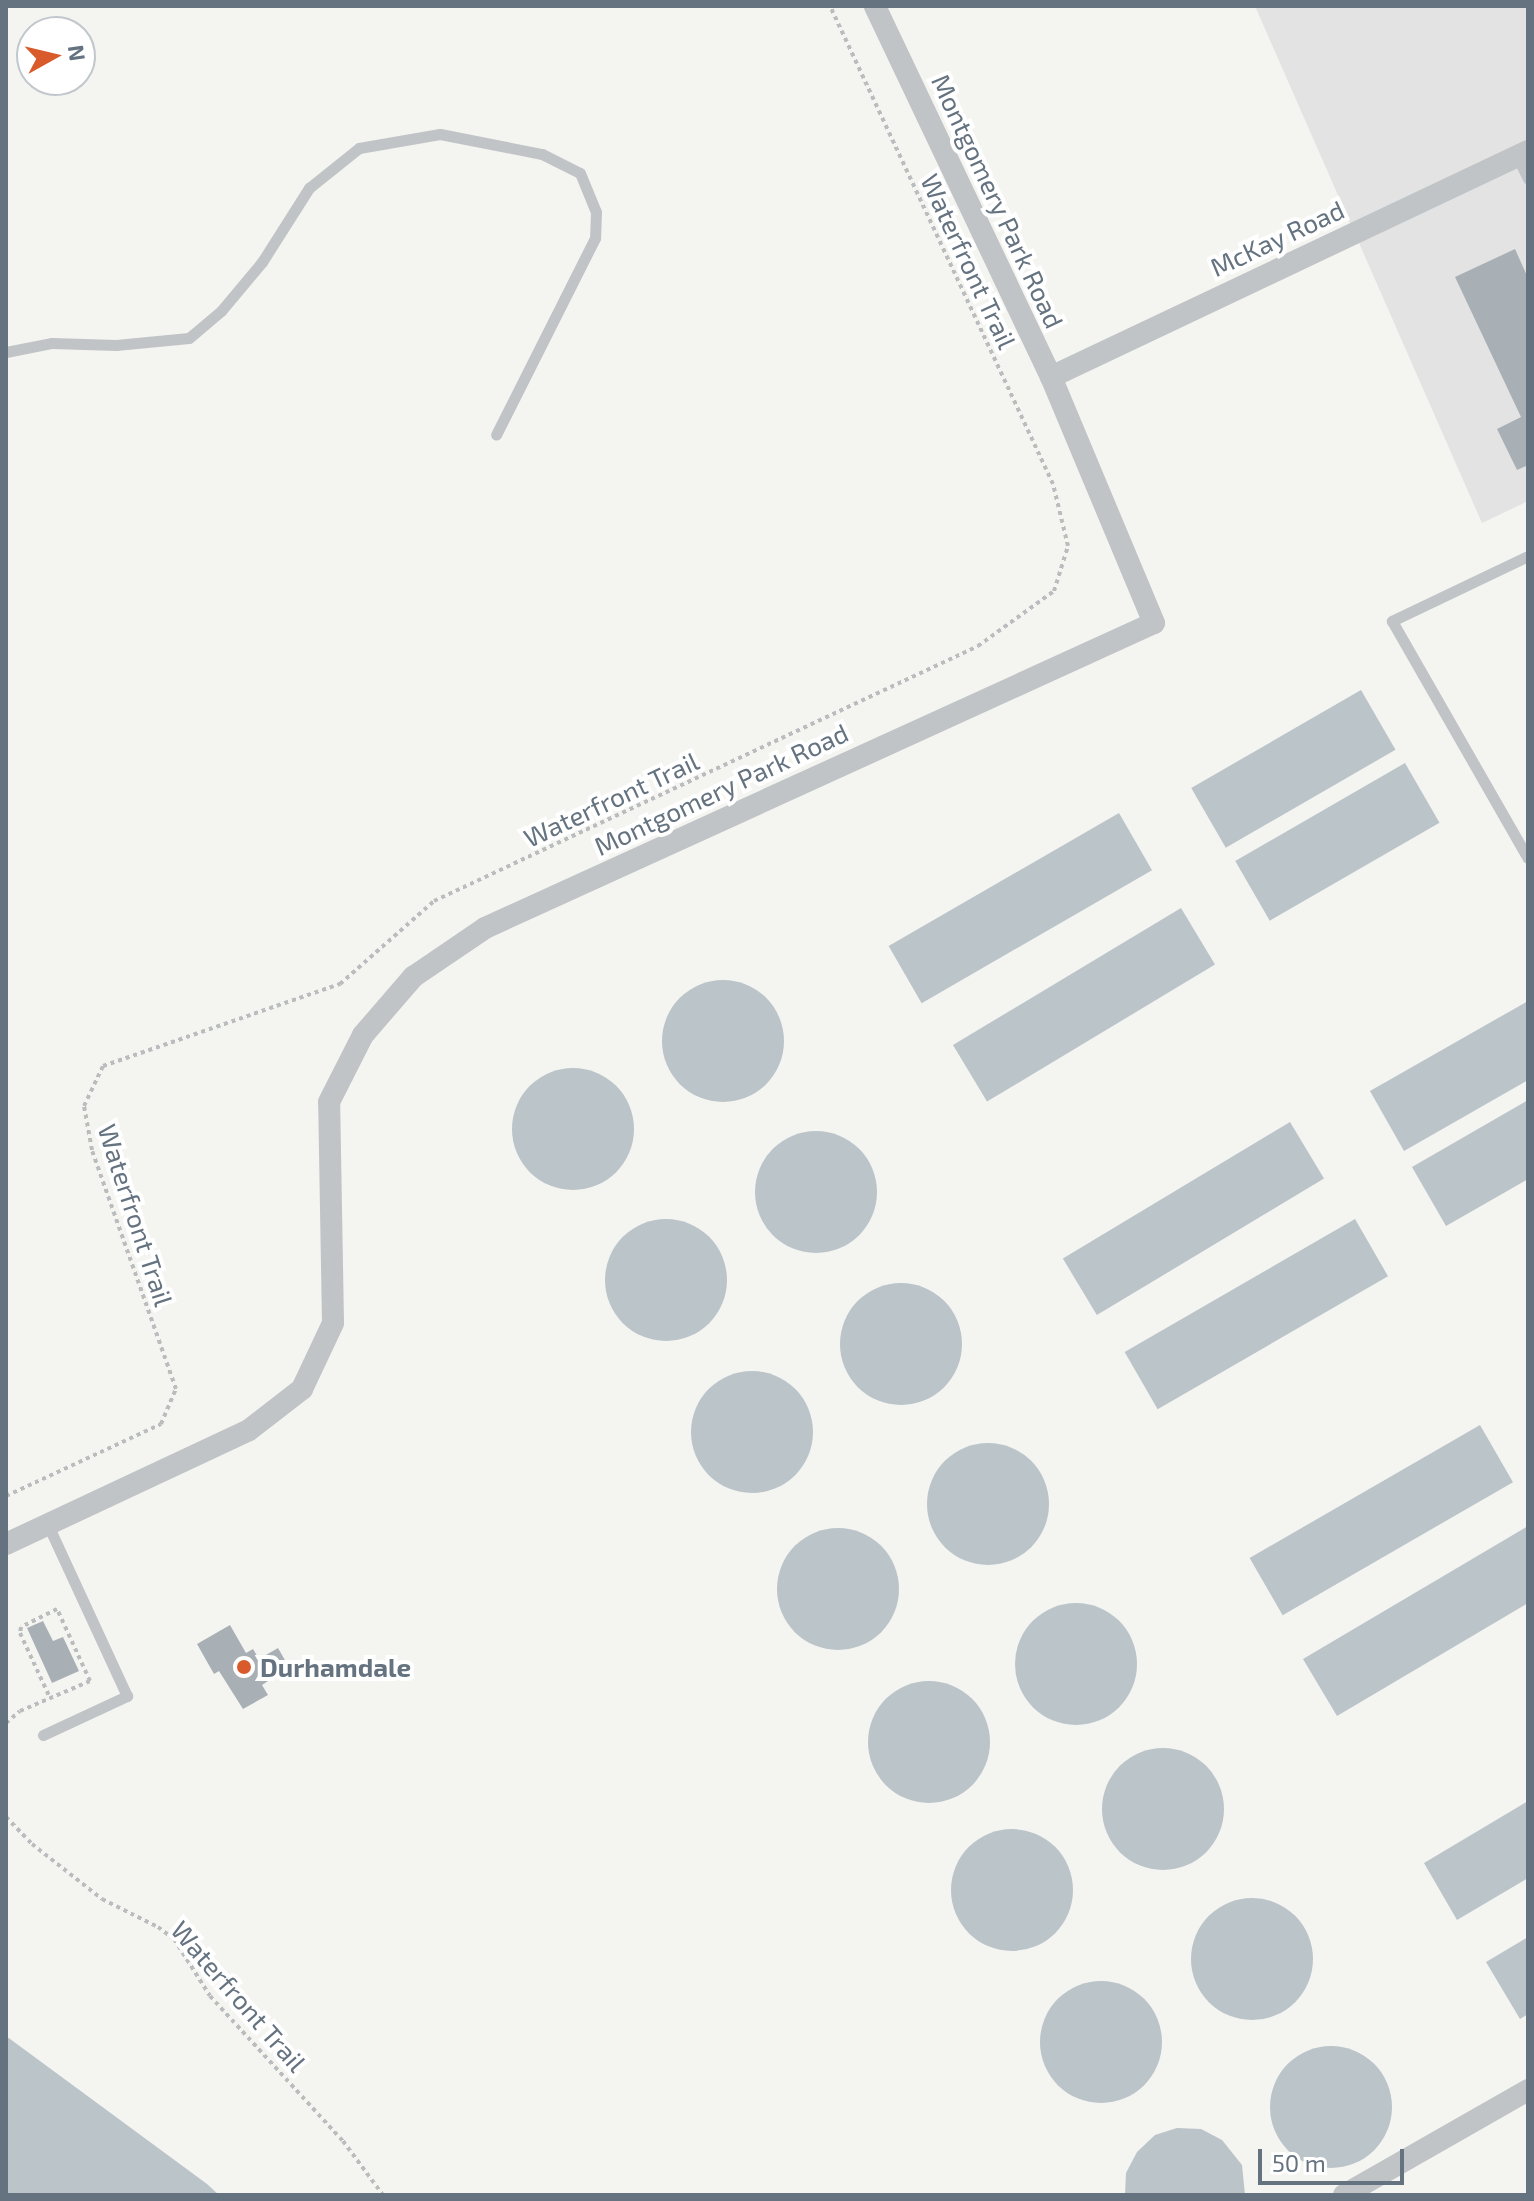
<!DOCTYPE html>
<style>
body{margin:0}
#map{position:relative;width:1534px;height:2201px;overflow:hidden;background:#f4f4f1;font-family:"Exo 2",sans-serif}
div>[style]{position:absolute}
[style*='--x']{left:calc(var(--x)*1px);top:calc(var(--y)*1px);width:calc(var(--w)*1px);rotate:calc(var(--a)*1deg)}
.built>*{inset:0;background:#e2e3e2}
.water>*{inset:0;background:#bbc4c9;transform-origin:0 0}
.round{border-radius:50%}
.building>*{inset:0;background:#a9b0b5}
.path>*{height:4px;margin-top:-2px;transform-origin:0;background:repeating-linear-gradient(90deg,#babcbe 0 4px,transparent 0 8px)}
.lane>*{height:11px;margin:-5.5px;padding:0 5.5px;transform-origin:5.5px;border-radius:5.5px;background:#c0c4c7}
.street>*{height:22px;margin:-11px;padding:0 11px;transform-origin:11px;border-radius:11px;background:#c0c4c7}
.dots>*{width:22px;height:22px;translate:-50% -50%;box-sizing:border-box;border:4px solid #fff;border-radius:50%}
span{translate:-50% -50%;white-space:nowrap;text-align:center;line-height:1.15;-webkit-text-stroke:8px #fff;paint-order:stroke}
.street-label{font-size:26px;color:#657380}
.poi-label{font-size:26px;color:#657380;font-weight:700}
.left{translate:0 -50%;text-align:left}
.frame{position:absolute;inset:0;border:8px solid #657380;pointer-events:none}
.north{position:absolute;left:16px;top:16px;width:80px;height:80px;box-sizing:border-box;background:#fff;border:2px solid #c1c7cc;border-radius:50%;rotate:82deg;font-size:22px;font-weight:700;line-height:32px;text-align:center;color:#657380}
.north::after{content:'';display:block;margin:auto;width:28px;height:36px;background:#d95b2c;clip-path:polygon(50% 0,100% 100%,50% 72%,0 100%)}
.scale{position:absolute;left:1258px;top:2149px;width:146px;height:36px;box-sizing:border-box;border:4px solid #657380;border-top:0;padding-left:10px;font-size:24px;line-height:28px;white-space:nowrap;color:#657380;-webkit-text-stroke:6px #fff;paint-order:stroke}
</style>
<div id="map">
<div class="built">
<div style="clip-path:polygon(1255px 6px,1528px 6px,1528px 501px,1482px 523px)"></div>
</div>
<div class="water">
<div style="left:1361px;top:690px;width:69px;height:196px;rotate:60deg"></div>
<div style="left:1405px;top:763px;width:69px;height:196px;rotate:60deg"></div>
<div style="left:1119px;top:813px;width:66px;height:266px;rotate:60deg"></div>
<div style="left:1181px;top:908px;width:66px;height:266px;rotate:59deg"></div>
<div class="round" style="left:662px;top:980px;width:122px;height:122px"></div>
<div style="clip-path:polygon(1528px 1001px,1528px 1080px,1404px 1151px,1370px 1091px)"></div>
<div class="round" style="left:512px;top:1068px;width:122px;height:122px"></div>
<div style="clip-path:polygon(1528px 1100px,1528px 1179px,1446px 1226px,1412px 1167px)"></div>
<div style="left:1290px;top:1122px;width:66px;height:265px;rotate:59deg"></div>
<div class="round" style="left:755px;top:1131px;width:122px;height:122px"></div>
<div style="left:1355px;top:1219px;width:66px;height:266px;rotate:60deg"></div>
<div class="round" style="left:605px;top:1219px;width:122px;height:122px"></div>
<div class="round" style="left:840px;top:1283px;width:122px;height:122px"></div>
<div class="round" style="left:691px;top:1371px;width:122px;height:122px"></div>
<div style="left:1480px;top:1425px;width:66px;height:266px;rotate:60deg"></div>
<div class="round" style="left:927px;top:1443px;width:122px;height:122px"></div>
<div style="clip-path:polygon(1528px 1526px,1528px 1603px,1337px 1716px,1303px 1659px)"></div>
<div class="round" style="left:777px;top:1528px;width:122px;height:122px"></div>
<div class="round" style="left:1015px;top:1603px;width:122px;height:122px"></div>
<div class="round" style="left:868px;top:1681px;width:122px;height:122px"></div>
<div class="round" style="left:1102px;top:1748px;width:122px;height:122px"></div>
<div style="clip-path:polygon(1528px 1801px,1528px 1878px,1457px 1920px,1424px 1863px)"></div>
<div class="round" style="left:951px;top:1829px;width:122px;height:122px"></div>
<div class="round" style="left:1191px;top:1898px;width:122px;height:122px"></div>
<div style="clip-path:polygon(1528px 1937px,1528px 2014px,1520px 2019px,1486px 1962px)"></div>
<div class="round" style="left:1040px;top:1981px;width:122px;height:122px"></div>
<div style="clip-path:polygon(6px 2036px,207px 2184px,219px 2195px,6px 2195px)"></div>
<div class="round" style="left:1270px;top:2046px;width:122px;height:122px"></div>
<div style="clip-path:polygon(1177px 2128px,1201px 2129px,1222px 2140px,1242px 2165px,1245px 2195px,1125px 2195px,1126px 2173px,1137px 2152px,1155px 2135px)"></div>
</div>
<div class="building">
<div style="clip-path:polygon(1515px 249px,1528px 278px,1528px 465px,1517px 470px,1497px 429px,1521px 417px,1455px 277px)"></div>
<div style="clip-path:polygon(43px 1621px,53px 1641px,63px 1637px,79px 1671px,52px 1683px,27px 1628px)"></div>
<div style="clip-path:polygon(230px 1625px,246px 1653px,253px 1649px,259px 1659px,278px 1648px,286px 1662px,268px 1673px,271px 1679px,262px 1685px,268px 1695px,243px 1709px,219px 1671px,214px 1674px,197px 1644px)"></div>
</div>
<div class="path">
<div style="--x:6;--y:1496;--w:171;--a:-24.9"></div>
<div style="--x:161;--y:1424;--w:38;--a:-67"></div>
<div style="--x:176;--y:1389;--w:253;--a:-109.4"></div>
<div style="--x:92;--y:1150;--w:45;--a:-100.3"></div>
<div style="--x:84;--y:1106;--w:44;--a:-64.6"></div>
<div style="--x:103;--y:1066;--w:251;--a:-19.1"></div>
<div style="--x:340;--y:984;--w:125;--a:-41.4"></div>
<div style="--x:434;--y:901;--w:601;--a:-25.11"></div>
<div style="--x:978;--y:646;--w:94;--a:-35.9"></div>
<div style="--x:1054;--y:591;--w:47;--a:-72.7"></div>
<div style="--x:1068;--y:546;--w:64;--a:-103.6"></div>
<div style="--x:1053;--y:484;--w:527;--a:-115.01"></div>
<div style="--x:6;--y:1723;--w:18;--a:-41"></div>
<div style="--x:20;--y:1711;--w:76;--a:-23.2"></div>
<div style="--x:90;--y:1681;--w:79;--a:-114.6"></div>
<div style="--x:57;--y:1609;--w:40;--a:153.4"></div>
<div style="--x:21;--y:1627;--w:6;--a:99"></div>
<div style="--x:20;--y:1633;--w:72;--a:65.2"></div>
<div style="--x:6;--y:1817;--w:37;--a:46"></div>
<div style="--x:32;--y:1844;--w:89;--a:38.2"></div>
<div style="--x:102;--y:1899;--w:63;--a:26.6"></div>
<div style="--x:158;--y:1927;--w:20;--a:37"></div>
<div style="--x:174;--y:1939;--w:67;--a:57.7"></div>
<div style="--x:210;--y:1996;--w:197;--a:47.5"></div>
<div style="--x:343;--y:2141;--w:67;--a:53.5"></div>
</div>
<div class="lane">
<div style="--x:1517;--y:156;--w:25;--a:64"></div>
<div style="--x:6;--y:352;--w:47;--a:-11.1"></div>
<div style="--x:52;--y:343;--w:64;--a:1.8"></div>
<div style="--x:116;--y:345;--w:73;--a:-5.5"></div>
<div style="--x:189;--y:338;--w:42;--a:-40.2"></div>
<div style="--x:221;--y:311;--w:64;--a:-50.1"></div>
<div style="--x:262;--y:262;--w:88;--a:-57.6"></div>
<div style="--x:309;--y:188;--w:64;--a:-38.7"></div>
<div style="--x:359;--y:148;--w:82;--a:-9.8"></div>
<div style="--x:440;--y:134;--w:104;--a:11.1"></div>
<div style="--x:542;--y:154;--w:42;--a:26.6"></div>
<div style="--x:580;--y:173;--w:42;--a:67.7"></div>
<div style="--x:596;--y:212;--w:26;--a:92"></div>
<div style="--x:595;--y:238;--w:220;--a:116.7"></div>
<div style="--x:1528;--y:556;--w:151;--a:154.5"></div>
<div style="--x:1392;--y:621;--w:273;--a:60.2"></div>
<div style="--x:43;--y:1735;--w:93;--a:-24.9"></div>
<div style="--x:127;--y:1696;--w:188;--a:-114.8"></div>
</div>
<div class="street">
<div style="--x:1051;--y:377;--w:528;--a:-25.35"></div>
<div style="--x:6;--y:1544;--w:268;--a:-25.1"></div>
<div style="--x:249;--y:1430;--w:67;--a:-37.7"></div>
<div style="--x:302;--y:1389;--w:73;--a:-64.8"></div>
<div style="--x:333;--y:1323;--w:221;--a:-91"></div>
<div style="--x:329;--y:1102;--w:75;--a:-63.1"></div>
<div style="--x:363;--y:1035;--w:77;--a:-49.2"></div>
<div style="--x:413;--y:977;--w:87;--a:-34.2"></div>
<div style="--x:485;--y:928;--w:735;--a:-24.51"></div>
<div style="--x:1154;--y:623;--w:267;--a:-112.7"></div>
<div style="--x:1051;--y:377;--w:411;--a:-115.4"></div>
<div style="--x:1344;--y:2195;--w:212;--a:-29.7"></div>
</div>
<div class="dots">
<div style="left:244px;top:1667px;background:#d95b2c"></div>
</div>
<div class="street-label">
<span style="left:998px;top:201px;rotate:65deg">Montgomery Park Road</span>
<span style="left:1277px;top:238px;rotate:-25deg">McKay Road</span>
<span style="left:969px;top:261px;rotate:65deg">Waterfront Trail</span>
<span style="left:721px;top:789px;rotate:-25deg">Montgomery Park Road</span>
<span style="left:611px;top:799px;rotate:-25deg">Waterfront Trail</span>
<span style="left:136px;top:1215px;rotate:72deg">Waterfront Trail</span>
<span style="left:239px;top:1996px;rotate:49deg">Waterfront Trail</span>
</div>
<div class="poi-label">
<span class="left" style="left:260px;top:1667px">Durhamdale</span>
</div>
<div class="frame"></div>
<div class="north">N</div>
<div class="scale">50 m</div>
</div>
